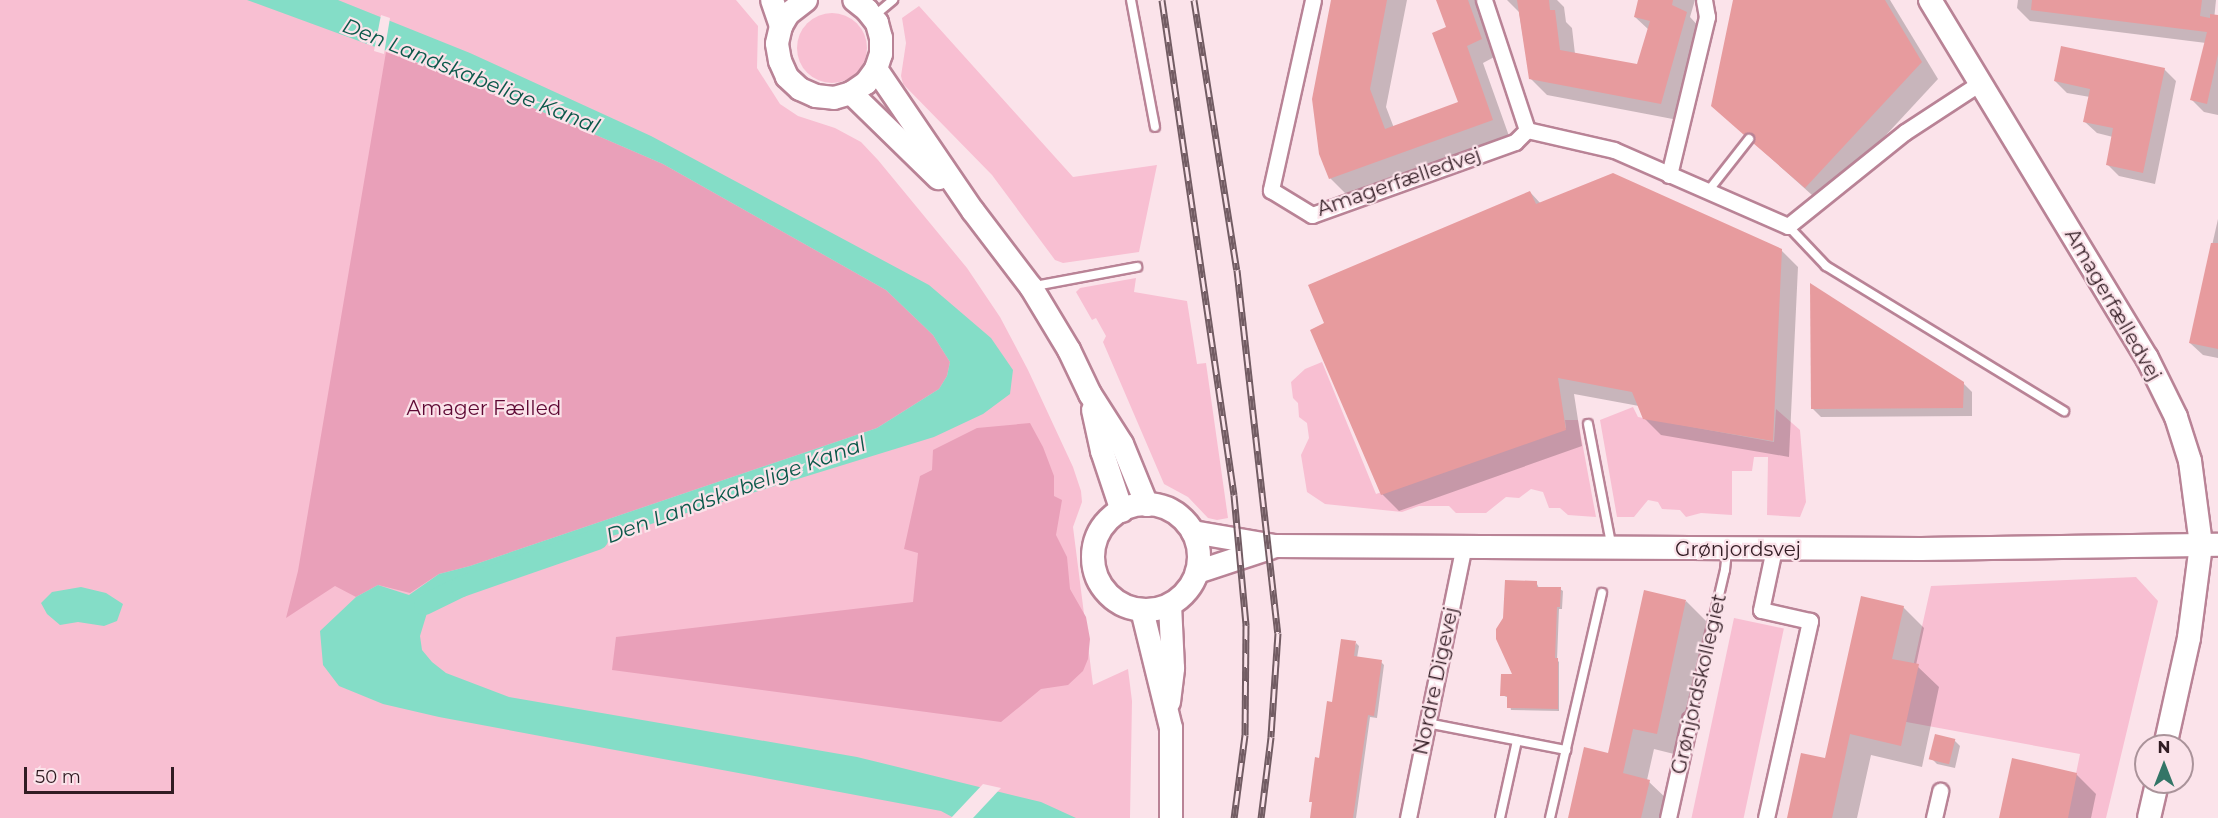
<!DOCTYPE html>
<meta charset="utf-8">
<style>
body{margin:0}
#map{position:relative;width:2218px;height:818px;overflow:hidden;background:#fbe3ea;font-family:Montserrat,sans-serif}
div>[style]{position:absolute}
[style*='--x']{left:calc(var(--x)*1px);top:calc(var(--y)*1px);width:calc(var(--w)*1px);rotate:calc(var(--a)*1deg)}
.green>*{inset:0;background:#f8bfd2;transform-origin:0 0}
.round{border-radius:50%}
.forest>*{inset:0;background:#e9a0b9}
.water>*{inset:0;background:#84ddc7}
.pier>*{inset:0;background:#fbe3ea}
.shadow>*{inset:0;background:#0003}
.canal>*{height:21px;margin:-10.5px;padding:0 10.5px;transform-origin:10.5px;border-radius:10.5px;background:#84ddc7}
.building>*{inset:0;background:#e79b9e;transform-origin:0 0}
.roads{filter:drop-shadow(2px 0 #b98396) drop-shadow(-2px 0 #b98396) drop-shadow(0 2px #b98396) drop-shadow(0 -2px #b98396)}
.lane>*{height:8px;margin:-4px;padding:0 4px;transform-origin:4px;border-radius:4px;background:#fff}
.street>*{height:15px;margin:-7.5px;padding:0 7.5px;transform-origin:7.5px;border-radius:7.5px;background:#fff}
.secondary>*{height:22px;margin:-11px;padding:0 11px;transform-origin:11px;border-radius:11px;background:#fff}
.secondary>.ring{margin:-11px;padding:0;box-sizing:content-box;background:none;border:22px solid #fff;border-radius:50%}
.rail>*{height:7px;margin-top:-3.5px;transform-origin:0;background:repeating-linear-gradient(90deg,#fbe3ea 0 14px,#725c63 0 28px);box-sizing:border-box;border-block:2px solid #725c63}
span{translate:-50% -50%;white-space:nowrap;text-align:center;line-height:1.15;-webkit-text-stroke:4.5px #fbe3ea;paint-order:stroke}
.street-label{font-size:20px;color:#311c23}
.park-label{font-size:20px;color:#5e0934}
.water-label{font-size:21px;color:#0b584a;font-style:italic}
.north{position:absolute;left:2134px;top:734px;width:60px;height:60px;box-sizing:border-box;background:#fbe3ea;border:2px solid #aa939a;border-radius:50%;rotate:0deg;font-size:16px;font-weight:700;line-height:24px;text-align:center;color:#311c23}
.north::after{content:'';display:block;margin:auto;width:21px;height:27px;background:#337567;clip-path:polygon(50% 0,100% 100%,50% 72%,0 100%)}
.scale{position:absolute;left:24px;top:767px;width:150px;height:27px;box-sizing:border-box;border:3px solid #311c23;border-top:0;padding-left:8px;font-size:18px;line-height:21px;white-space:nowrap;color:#311c23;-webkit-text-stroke:4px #fbe3ea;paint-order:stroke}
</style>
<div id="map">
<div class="green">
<div style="clip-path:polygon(0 0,736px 0,758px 26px,757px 68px,780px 104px,798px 116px,835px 128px,861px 142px,878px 160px,967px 268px,1000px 317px,1028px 370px,1073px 467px,1081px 491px,1082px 502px,1073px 527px,1093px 685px,1128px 669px,1132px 701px,1130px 818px,0 818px)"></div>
<div style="clip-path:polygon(919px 6px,1073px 177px,1157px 165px,1139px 252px,1063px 263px,1055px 260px,992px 175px,903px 84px,901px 76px,906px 43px,902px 18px)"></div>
<div class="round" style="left:797px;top:13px;width:70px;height:70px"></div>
<div style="clip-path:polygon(1136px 278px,1134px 292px,1187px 301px,1197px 364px,1206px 363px,1228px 518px,1217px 520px,1208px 518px,1188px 497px,1164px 484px,1103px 342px,1106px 336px,1096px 318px,1092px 320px,1076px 292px,1080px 288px)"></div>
<div style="clip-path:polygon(1322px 362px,1376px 494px,1566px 428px,1565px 420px,1578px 420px,1596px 517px,1568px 515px,1560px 508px,1549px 508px,1543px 492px,1531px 489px,1519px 498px,1506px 497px,1486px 513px,1456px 513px,1449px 506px,1419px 506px,1402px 512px,1325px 504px,1307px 492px,1301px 455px,1309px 438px,1307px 423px,1299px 417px,1298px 403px,1293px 398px,1291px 382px,1305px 369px)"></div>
<div style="clip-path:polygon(1633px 407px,1638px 417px,1774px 442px,1776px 409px,1800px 430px,1806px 502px,1800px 517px,1767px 515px,1768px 457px,1754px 457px,1752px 471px,1732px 471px,1732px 515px,1701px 513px,1686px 517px,1680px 510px,1662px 509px,1658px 502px,1648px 500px,1634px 517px,1617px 517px,1600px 420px)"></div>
<div style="clip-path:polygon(2136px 577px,2158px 601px,2106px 818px,2067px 818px,2080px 754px,1901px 721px,1931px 586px)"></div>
<div style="left:1734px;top:618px;width:51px;height:205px;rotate:12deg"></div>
</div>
<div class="forest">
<div style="clip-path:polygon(386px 52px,487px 88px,663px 164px,886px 290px,933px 335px,950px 362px,947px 376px,939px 389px,877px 428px,470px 566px,439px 574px,410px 593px,378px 585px,356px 597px,335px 586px,286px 618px,298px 571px)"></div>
<div style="clip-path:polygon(1030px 423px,1043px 447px,1054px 476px,1054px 496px,1062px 500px,1056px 535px,1067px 557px,1070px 589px,1086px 617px,1090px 639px,1088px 659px,1083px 671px,1068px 685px,1041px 689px,1001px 722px,612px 670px,616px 637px,913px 602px,918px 553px,904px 549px,920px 476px,932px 470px,933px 450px,977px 428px)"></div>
</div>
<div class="water">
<div style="clip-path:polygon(247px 0,338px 0,470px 53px,651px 136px,929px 285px,991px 338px,1013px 370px,1010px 394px,983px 414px,934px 437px,534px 560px,461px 586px,446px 595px,427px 613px,420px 636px,422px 650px,432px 662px,446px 673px,509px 697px,857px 757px,1041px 802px,1076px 818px,954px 818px,941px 811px,439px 717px,383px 704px,339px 686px,323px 665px,320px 631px,356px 597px,378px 585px,409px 595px,439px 574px,470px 566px,877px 428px,939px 389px,947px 376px,950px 362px,933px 335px,886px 290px,663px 164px,487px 88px)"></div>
<div style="clip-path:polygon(81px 587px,106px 593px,123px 604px,117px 621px,104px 626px,78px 622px,60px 625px,47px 614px,41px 603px,52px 592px)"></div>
</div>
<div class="pier">
<div style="clip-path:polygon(381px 15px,390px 18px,384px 54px,374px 51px)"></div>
<div style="clip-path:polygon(983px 784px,1001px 788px,973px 818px,951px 818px)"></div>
</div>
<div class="shadow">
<div style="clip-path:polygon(1332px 0,1407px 0,1386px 107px,1394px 128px,1460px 103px,1448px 28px,1438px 0,1477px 0,1498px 55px,1483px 63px,1509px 136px,1347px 195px,1330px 178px)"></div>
<div style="clip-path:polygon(1507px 0,1557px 0,1564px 7px,1566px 22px,1572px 28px,1575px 54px,1638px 65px,1649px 30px,1635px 17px,1640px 0,1695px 0,1690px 17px,1703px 31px,1678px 120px,1547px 95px,1530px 78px,1519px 12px)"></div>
<div style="clip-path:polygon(1734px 0,1890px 0,1938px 79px,1822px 204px,1712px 105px)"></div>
<div style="clip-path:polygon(2018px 0,2216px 0,2214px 20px,2218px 21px,2218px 115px,2204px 112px,2192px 100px,2206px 43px,2030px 21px,2017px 8px)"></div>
<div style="clip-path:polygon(2164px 69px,2176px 81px,2155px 184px,2119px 176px,2107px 164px,2113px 137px,2097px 133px,2085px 122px,2090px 97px,2067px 93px,2055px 81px)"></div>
<div style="clip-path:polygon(1530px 192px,1541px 204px,1781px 250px,1798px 267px,1789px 457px,1661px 435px,1644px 418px,1639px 406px,1574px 394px,1582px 446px,1399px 511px,1382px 494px)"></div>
<div style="clip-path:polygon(2218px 219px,2218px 358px,2203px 355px,2190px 343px)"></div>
<div style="clip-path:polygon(1963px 383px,1972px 392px,1972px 416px,1821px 417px,1812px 408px)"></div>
<div style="clip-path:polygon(1536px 582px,1539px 588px,1560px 589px,1563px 591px,1562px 609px,1559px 609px,1557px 660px,1559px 662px,1559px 711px,1511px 710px,1509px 698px,1502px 695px,1514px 676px)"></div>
<div style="clip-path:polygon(1686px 601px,1707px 622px,1678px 755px,1654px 749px,1647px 780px,1670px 802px,1667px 818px,1570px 818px,1609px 754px)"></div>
<div style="clip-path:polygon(1903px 607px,1924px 628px,1916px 665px,1939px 687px,1922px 767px,1871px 755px,1857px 818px,1788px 818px,1826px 760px)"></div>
<div style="clip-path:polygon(1356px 643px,1359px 646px,1357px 658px,1381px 662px,1384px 665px,1377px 718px,1370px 717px,1356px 818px,1313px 818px,1314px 804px,1311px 801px,1333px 704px)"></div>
<div style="clip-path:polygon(1954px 740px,1960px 746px,1955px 768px,1937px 764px,1931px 758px)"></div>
<div style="clip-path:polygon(2076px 774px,2096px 794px,2091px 818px,2001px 818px)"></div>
</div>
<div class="canal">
<div style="--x:424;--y:604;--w:41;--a:-25.9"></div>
<div style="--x:461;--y:586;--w:144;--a:-19.1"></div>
</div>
<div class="building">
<div style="clip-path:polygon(1331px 0,1387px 0,1370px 89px,1385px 129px,1458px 102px,1432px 33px,1446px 27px,1436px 0,1468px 0,1482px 39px,1467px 46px,1493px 120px,1329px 179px,1319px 154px,1312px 99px)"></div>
<div style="clip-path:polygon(1517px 0,1549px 0,1550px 10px,1555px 10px,1560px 50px,1637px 64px,1650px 21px,1634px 17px,1638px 0,1673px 0,1672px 5px,1687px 12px,1661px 104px,1529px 79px)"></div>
<div style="clip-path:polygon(1733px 0,1885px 0,1922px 62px,1805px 188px,1753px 143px,1753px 135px,1744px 135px,1711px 106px)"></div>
<div style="clip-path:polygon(2032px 0,2202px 0,2200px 16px,2210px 18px,2210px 14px,2218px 15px,2218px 54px,2207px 104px,2190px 100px,2207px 32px,2031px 10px)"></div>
<div style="clip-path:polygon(2061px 46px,2165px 68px,2143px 173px,2106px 165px,2113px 128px,2083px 122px,2090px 89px,2054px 81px)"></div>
<div style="clip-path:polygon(1613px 173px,1782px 249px,1773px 441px,1643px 419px,1632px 392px,1558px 378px,1566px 430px,1381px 495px,1310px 330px,1324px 323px,1308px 285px,1530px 191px,1536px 204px)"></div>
<div style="clip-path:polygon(2211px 243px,2218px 243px,2218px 349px,2189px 343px)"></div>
<div style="clip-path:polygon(1810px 283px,1964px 382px,1963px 408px,1811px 409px)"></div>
<div style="clip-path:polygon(1505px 580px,1537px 581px,1537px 587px,1561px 587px,1560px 607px,1557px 607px,1555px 658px,1558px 658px,1558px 709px,1507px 708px,1507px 696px,1500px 696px,1501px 674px,1512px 674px,1496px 639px,1496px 629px,1503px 618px)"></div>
<div style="clip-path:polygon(1644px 590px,1686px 600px,1657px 734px,1633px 729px,1623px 773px,1650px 780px,1641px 818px,1568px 818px,1584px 747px,1608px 753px)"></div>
<div style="clip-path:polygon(1861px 596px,1904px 606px,1892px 659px,1919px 664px,1901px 746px,1850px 734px,1832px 818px,1787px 818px,1801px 753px,1825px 758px)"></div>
<div style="clip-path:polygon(1341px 639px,1356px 641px,1354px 656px,1382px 660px,1374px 716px,1368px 715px,1353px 818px,1310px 818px,1312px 802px,1309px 802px,1315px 757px,1319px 758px,1327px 701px,1332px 702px)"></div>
<div style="left:1935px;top:734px;width:21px;height:26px;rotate:14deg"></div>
<div style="clip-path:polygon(2012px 758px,2077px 773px,2068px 818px,1999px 818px)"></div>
</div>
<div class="roads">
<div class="lane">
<div style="--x:1131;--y:0;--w:129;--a:79.3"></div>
<div style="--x:874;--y:16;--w:25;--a:-40"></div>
<div style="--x:1709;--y:190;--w:65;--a:-51.9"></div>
<div style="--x:1788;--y:226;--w:55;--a:46.5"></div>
<div style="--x:1826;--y:266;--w:279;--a:31.4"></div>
<div style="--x:1035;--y:286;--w:104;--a:-10.6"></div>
<div style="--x:1588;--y:424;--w:122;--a:79.1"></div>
<div style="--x:1690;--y:719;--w:153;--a:-76.8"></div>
<div style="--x:1725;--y:570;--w:20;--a:-84"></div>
<div style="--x:1427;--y:723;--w:142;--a:11"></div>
<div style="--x:1500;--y:818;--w:79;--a:-77.6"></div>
<div style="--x:1550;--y:818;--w:231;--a:-77"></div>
</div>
<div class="street">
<div style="--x:1313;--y:0;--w:195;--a:102.5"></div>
<div style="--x:1271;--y:190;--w:48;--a:31.4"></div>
<div style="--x:1312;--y:215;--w:216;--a:-19.8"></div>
<div style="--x:1515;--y:142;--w:17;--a:-45"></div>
<div style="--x:1484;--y:0;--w:137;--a:71.7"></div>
<div style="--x:1527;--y:130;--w:89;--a:12.9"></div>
<div style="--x:1614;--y:150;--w:190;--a:23.6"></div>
<div style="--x:1788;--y:226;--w:150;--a:-38.8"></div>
<div style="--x:1905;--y:132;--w:90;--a:-33.2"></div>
<div style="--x:1669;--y:175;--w:163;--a:-76.5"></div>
<div style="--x:1707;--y:17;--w:17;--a:-100"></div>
<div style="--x:1408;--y:818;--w:279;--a:-78.4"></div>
<div style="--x:1668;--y:818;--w:101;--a:-77.5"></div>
<div style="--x:1766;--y:818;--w:202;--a:-77.4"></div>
<div style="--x:1810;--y:621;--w:50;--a:-167.3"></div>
<div style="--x:1761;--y:610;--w:62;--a:-78"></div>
<div style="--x:1934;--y:818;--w:28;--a:-77"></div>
</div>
<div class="secondary">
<div style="--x:772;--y:0;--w:28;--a:71"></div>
<div style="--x:806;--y:0;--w:23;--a:142"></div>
<div style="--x:788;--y:14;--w:14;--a:120"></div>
<div style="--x:781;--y:26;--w:18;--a:103"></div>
<div style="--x:777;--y:44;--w:17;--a:80"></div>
<div style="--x:780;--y:61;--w:17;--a:66"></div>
<div style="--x:787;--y:77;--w:18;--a:43"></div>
<div style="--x:800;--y:89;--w:17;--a:24"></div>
<div style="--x:816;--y:96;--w:18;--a:6"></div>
<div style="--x:834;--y:98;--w:18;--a:-16"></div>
<div style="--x:851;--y:93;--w:18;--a:-34"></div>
<div style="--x:866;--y:83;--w:17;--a:-54"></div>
<div style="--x:876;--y:69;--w:16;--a:-72"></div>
<div style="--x:881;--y:54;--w:16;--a:-90"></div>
<div style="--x:881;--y:38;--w:16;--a:-105"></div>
<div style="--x:877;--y:23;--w:16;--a:-128"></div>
<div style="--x:867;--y:10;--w:16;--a:-142"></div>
<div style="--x:1930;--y:0;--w:419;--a:58.8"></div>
<div style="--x:2147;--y:358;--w:66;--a:63.8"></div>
<div style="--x:2176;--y:417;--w:46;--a:72.3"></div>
<div style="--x:2190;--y:461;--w:85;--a:82.5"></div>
<div style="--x:2201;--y:545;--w:94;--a:97.4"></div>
<div style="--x:2189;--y:638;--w:111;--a:102.5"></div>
<div style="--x:876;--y:69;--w:172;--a:55.7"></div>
<div style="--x:973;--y:211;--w:96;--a:52.7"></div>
<div style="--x:1031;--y:287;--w:74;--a:58.9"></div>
<div style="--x:1069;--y:350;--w:49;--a:64.5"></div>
<div style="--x:1090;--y:394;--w:59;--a:57.4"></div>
<div style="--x:1122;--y:444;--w:66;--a:67.7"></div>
<div style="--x:851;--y:93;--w:122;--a:44.3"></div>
<div style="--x:1093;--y:410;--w:42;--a:77.6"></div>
<div style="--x:1102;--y:451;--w:63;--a:71.6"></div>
<div class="ring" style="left:1093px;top:504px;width:84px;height:84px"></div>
<div style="--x:1193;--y:532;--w:83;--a:9.7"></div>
<div style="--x:1275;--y:546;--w:646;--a:0.27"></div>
<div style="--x:1921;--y:549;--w:297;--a:-0.8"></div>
<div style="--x:1197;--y:572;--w:77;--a:-18.2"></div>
<div style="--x:1142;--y:610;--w:122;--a:76.2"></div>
<div style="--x:1171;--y:728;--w:90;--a:90"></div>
<div style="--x:1169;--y:702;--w:34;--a:-83"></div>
<div style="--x:1173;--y:668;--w:63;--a:-92.7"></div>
<div style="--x:2149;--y:818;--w:37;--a:-77"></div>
</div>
</div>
<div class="rail">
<div style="--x:1162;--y:0;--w:500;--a:81.72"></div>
<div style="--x:1234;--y:495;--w:131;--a:84.7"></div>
<div style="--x:1246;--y:625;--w:110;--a:90.5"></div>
<div style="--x:1245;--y:735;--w:84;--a:97.5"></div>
<div style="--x:1194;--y:0;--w:273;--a:81"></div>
<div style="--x:1237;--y:270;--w:365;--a:83.6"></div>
<div style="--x:1278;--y:633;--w:104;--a:93.9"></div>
<div style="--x:1271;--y:737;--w:82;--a:97"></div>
</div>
<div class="street-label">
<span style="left:1399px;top:182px;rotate:-19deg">Amagerfælledvej</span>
<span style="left:2113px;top:305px;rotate:60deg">Amagerfælledvej</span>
<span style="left:1738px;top:549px">Grønjordsvej</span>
<span style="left:1436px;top:681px;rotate:-78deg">Nordre Digevej</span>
<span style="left:1699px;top:684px;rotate:-77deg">Grønjordskollegiet</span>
</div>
<div class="park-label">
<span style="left:484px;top:408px">Amager Fælled</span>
</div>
<div class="water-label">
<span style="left:471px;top:76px;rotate:22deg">Den Landskabelige Kanal</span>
<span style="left:736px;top:490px;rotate:-20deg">Den Landskabelige Kanal</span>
</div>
<div class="north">N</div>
<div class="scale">50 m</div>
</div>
